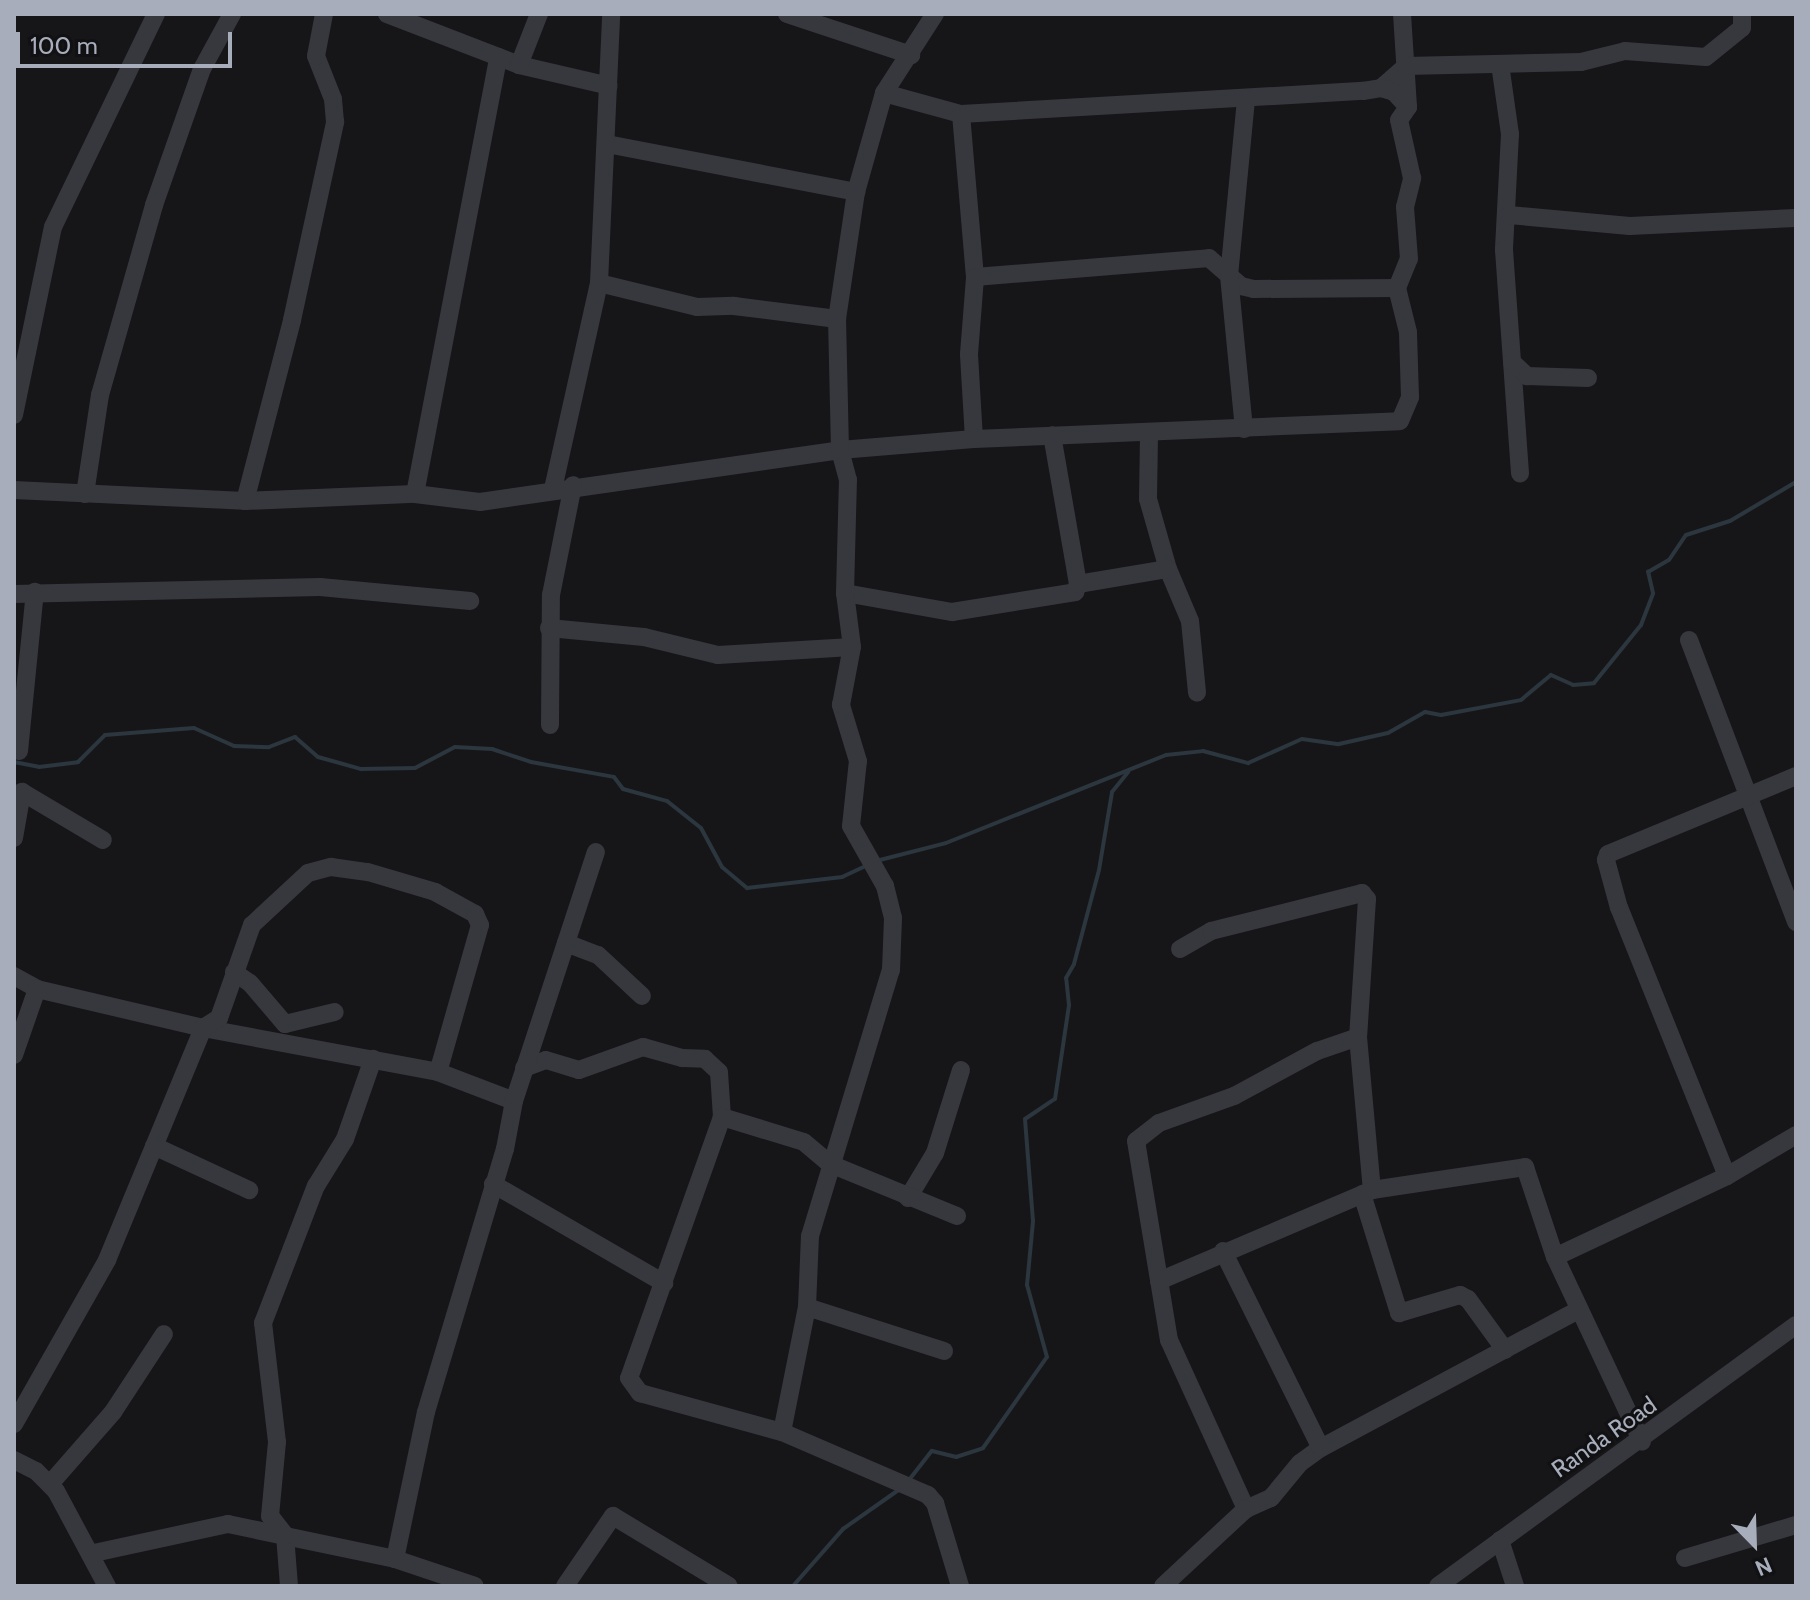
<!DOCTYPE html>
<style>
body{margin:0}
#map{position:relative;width:1810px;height:1600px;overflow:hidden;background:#161618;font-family:Cabin,sans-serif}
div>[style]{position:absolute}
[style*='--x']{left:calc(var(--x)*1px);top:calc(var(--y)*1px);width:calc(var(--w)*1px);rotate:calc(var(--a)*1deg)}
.stream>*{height:4px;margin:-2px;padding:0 2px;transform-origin:2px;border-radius:2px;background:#2b363e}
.minor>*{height:18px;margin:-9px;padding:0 9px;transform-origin:9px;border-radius:9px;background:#37383e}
span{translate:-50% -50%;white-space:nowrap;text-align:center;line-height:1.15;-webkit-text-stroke:6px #111113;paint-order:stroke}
.street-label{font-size:24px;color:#a7adba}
.frame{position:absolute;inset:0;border:16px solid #a7adba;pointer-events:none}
.north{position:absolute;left:1714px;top:1504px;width:80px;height:80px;-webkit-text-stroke:6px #111113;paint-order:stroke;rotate:157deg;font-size:22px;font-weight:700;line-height:32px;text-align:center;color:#a7adba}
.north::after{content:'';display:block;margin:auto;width:28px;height:36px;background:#a7adba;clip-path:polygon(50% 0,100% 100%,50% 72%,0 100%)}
.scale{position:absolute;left:16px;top:32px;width:216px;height:36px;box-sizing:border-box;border:4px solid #a7adba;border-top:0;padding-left:10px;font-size:24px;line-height:28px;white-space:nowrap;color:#a7adba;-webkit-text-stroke:6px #111113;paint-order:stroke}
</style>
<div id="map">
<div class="stream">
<div style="--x:14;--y:762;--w:25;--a:11"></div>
<div style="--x:39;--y:767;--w:39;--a:-7"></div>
<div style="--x:78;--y:762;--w:38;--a:-45"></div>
<div style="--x:105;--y:735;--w:89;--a:-4.5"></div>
<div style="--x:194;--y:728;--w:44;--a:24.2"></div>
<div style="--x:234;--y:746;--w:35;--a:2"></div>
<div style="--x:269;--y:747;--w:28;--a:-21"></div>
<div style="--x:295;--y:737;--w:30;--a:41"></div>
<div style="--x:318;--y:757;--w:45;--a:15.6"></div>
<div style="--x:361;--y:769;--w:54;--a:-1.1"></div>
<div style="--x:415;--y:768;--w:45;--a:-27.7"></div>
<div style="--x:455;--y:747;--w:37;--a:3"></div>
<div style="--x:492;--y:749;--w:41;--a:18.4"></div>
<div style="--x:531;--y:762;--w:84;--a:10.2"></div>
<div style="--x:614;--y:777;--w:15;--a:53"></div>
<div style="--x:623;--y:789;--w:46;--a:15.3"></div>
<div style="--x:667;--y:801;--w:43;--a:38.5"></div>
<div style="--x:701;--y:828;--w:44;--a:61.7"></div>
<div style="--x:722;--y:867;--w:33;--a:40"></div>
<div style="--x:747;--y:888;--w:96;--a:-6.6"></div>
<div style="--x:842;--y:877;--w:29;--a:-25"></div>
<div style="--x:876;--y:861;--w:72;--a:-14.4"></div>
<div style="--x:946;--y:843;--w:237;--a:-21.8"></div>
<div style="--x:1166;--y:755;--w:37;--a:-6"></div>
<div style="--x:1203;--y:751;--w:47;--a:14.9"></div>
<div style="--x:1248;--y:763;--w:59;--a:-24"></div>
<div style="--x:1302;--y:739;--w:37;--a:8"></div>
<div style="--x:1339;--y:744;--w:50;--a:-12.7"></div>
<div style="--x:1388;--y:733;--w:43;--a:-29.6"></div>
<div style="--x:1425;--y:712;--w:16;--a:11"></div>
<div style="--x:1441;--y:715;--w:81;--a:-10.6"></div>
<div style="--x:1521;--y:700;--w:39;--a:-40"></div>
<div style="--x:1551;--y:675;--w:24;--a:24"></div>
<div style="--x:1573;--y:685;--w:21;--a:-5"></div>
<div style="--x:1594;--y:683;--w:75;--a:-51"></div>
<div style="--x:1641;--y:625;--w:34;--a:-69"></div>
<div style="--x:1653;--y:593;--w:22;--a:-103"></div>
<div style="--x:1648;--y:572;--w:24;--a:-30"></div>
<div style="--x:1669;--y:560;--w:30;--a:-56"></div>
<div style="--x:1686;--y:535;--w:46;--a:-17.7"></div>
<div style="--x:1730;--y:521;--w:77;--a:-30.6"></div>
<div style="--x:909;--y:1480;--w:37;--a:-52"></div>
<div style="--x:932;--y:1451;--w:25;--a:14"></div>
<div style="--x:956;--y:1457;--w:28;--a:-18"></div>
<div style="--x:983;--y:1448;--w:111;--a:-54.9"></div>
<div style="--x:1047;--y:1357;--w:75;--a:-105.5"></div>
<div style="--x:1027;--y:1285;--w:64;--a:-84.6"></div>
<div style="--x:1033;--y:1221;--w:102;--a:-94.5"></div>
<div style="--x:1025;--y:1119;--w:36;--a:-34"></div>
<div style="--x:1055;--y:1099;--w:95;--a:-81.5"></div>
<div style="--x:1069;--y:1005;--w:27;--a:-96"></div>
<div style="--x:1066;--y:978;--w:16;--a:-60"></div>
<div style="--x:1074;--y:964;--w:97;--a:-75.1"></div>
<div style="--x:1099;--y:870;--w:79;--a:-80.5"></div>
<div style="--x:1112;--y:792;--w:26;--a:-51"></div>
<div style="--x:793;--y:1586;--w:76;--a:-48.7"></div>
<div style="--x:843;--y:1529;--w:70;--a:-35.1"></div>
</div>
<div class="minor">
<div style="--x:387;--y:14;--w:142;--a:21.1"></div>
<div style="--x:519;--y:65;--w:92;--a:13.1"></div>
<div style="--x:787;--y:14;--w:131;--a:18.3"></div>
<div style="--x:1402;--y:14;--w:93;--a:86.3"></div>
<div style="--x:1500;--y:64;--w:71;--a:81.9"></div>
<div style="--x:1510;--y:134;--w:116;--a:93"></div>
<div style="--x:1504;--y:250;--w:224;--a:85.9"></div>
<div style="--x:519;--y:65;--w:55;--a:-68.6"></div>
<div style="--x:884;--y:93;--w:80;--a:15.3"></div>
<div style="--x:961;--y:114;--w:403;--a:-3.3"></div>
<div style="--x:1363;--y:91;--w:18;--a:-9"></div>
<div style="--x:1381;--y:88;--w:33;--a:-41"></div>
<div style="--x:1406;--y:66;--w:175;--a:-1.3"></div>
<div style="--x:1581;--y:62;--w:45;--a:-14"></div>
<div style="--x:1625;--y:51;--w:81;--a:4.2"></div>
<div style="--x:1706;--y:57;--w:46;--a:-38.9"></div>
<div style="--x:1742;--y:28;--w:14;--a:-90"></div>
<div style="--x:961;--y:114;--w:164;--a:85.1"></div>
<div style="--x:975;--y:277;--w:235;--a:-4.6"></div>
<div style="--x:1209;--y:258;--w:43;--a:41.2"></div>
<div style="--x:1241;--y:286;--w:13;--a:13"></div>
<div style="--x:1254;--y:289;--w:143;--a:-0.4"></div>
<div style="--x:607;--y:144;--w:254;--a:10.9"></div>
<div style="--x:1509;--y:215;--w:121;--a:5.2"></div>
<div style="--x:1630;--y:226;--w:166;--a:-2.8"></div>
<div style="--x:599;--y:283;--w:101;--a:13.8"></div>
<div style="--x:697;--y:307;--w:37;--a:-2"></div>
<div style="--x:734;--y:306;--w:104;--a:7.2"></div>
<div style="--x:1512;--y:362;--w:21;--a:43"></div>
<div style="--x:1527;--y:376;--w:61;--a:1.9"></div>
<div style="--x:14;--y:415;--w:192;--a:-78.3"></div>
<div style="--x:53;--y:227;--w:237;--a:-64.2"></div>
<div style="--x:1244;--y:429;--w:154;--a:-95.6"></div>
<div style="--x:1229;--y:276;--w:178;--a:-84.5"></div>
<div style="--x:1149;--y:435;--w:64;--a:90.9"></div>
<div style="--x:1148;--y:499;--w:73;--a:74.1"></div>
<div style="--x:1168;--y:569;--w:56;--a:67.1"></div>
<div style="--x:1190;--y:621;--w:72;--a:84.4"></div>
<div style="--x:974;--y:439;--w:85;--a:-93.4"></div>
<div style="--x:969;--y:354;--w:77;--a:-85.5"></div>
<div style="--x:553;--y:489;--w:211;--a:-77.4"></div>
<div style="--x:599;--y:283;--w:269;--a:-87.4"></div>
<div style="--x:14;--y:490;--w:231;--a:2.7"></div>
<div style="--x:245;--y:501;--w:170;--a:-2.4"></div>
<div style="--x:415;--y:494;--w:65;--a:7"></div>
<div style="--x:480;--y:502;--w:364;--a:-8.2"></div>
<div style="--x:840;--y:450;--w:134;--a:-4.7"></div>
<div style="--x:974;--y:439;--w:426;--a:-2.4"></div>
<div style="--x:1400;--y:421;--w:26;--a:-67"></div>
<div style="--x:1410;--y:397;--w:65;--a:-91.8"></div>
<div style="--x:1408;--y:332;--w:45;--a:-104"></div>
<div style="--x:1397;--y:288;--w:31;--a:-68"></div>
<div style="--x:1409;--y:259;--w:52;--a:-94.4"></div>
<div style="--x:1405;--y:207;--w:30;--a:-76"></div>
<div style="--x:1412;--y:178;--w:59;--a:-102.6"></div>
<div style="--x:1399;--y:120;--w:16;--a:-55"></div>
<div style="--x:1408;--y:107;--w:21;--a:-133"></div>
<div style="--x:1394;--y:92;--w:14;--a:-163"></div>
<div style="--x:85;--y:494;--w:100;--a:-81.4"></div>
<div style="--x:100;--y:395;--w:198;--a:-74.1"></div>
<div style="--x:154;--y:205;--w:144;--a:-70.6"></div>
<div style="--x:202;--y:69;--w:63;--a:-61.4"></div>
<div style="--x:415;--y:494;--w:445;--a:-79.2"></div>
<div style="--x:245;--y:501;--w:187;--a:-75.4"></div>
<div style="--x:292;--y:320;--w:203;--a:-77.7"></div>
<div style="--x:335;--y:122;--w:23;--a:-95"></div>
<div style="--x:333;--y:99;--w:46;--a:-111.6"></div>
<div style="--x:316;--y:56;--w:43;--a:-79.2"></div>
<div style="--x:1078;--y:584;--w:91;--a:-9.5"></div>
<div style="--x:845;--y:593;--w:109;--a:10.1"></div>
<div style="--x:952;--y:612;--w:125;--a:-9.2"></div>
<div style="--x:1075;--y:592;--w:9;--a:-69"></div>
<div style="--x:1078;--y:584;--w:151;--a:-99.9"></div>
<div style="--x:14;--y:594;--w:306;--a:-1.3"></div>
<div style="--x:320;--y:587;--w:151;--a:5.3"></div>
<div style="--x:549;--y:628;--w:95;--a:5.4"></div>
<div style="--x:644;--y:637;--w:76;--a:13.7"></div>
<div style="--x:718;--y:655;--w:134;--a:-3.4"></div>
<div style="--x:1689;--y:640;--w:302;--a:69.2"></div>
<div style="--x:550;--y:725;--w:130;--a:-89.6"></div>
<div style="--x:551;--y:595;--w:112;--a:-78.7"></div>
<div style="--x:19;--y:751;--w:160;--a:-84.3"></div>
<div style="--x:14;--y:838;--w:47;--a:-80.1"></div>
<div style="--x:22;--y:792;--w:94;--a:30.7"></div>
<div style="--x:566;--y:943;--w:34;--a:21"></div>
<div style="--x:598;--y:955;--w:60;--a:43"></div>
<div style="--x:1180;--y:949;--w:36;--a:-30"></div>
<div style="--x:1211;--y:931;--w:156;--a:-14.1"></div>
<div style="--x:1362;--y:893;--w:8;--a:50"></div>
<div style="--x:1367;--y:899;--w:138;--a:93.7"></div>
<div style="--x:1358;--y:1037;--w:154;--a:84.8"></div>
<div style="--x:234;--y:972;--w:19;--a:35"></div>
<div style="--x:250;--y:983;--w:54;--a:49.5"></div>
<div style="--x:285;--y:1024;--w:51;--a:-13.5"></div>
<div style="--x:14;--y:976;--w:26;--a:29"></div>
<div style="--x:37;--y:989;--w:171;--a:13.2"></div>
<div style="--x:203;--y:1028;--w:239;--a:10.6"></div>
<div style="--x:438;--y:1072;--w:81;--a:20.9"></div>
<div style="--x:1358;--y:1037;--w:43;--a:161.1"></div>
<div style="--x:1317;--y:1051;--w:94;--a:151.5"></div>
<div style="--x:1234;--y:1096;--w:80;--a:160.2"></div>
<div style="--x:1159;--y:1123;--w:29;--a:142"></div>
<div style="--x:1136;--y:1141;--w:202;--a:80.6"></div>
<div style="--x:1169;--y:1340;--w:186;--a:65.5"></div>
<div style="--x:1246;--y:1509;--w:27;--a:-24"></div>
<div style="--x:1271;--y:1498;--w:45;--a:-50.4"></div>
<div style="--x:1300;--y:1463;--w:26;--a:-36"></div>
<div style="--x:1321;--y:1448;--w:292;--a:-28.2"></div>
<div style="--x:14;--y:1055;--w:70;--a:-70.8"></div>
<div style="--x:524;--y:1068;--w:23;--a:-20"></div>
<div style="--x:546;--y:1060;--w:34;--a:17"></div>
<div style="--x:579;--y:1070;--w:68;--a:-19.8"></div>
<div style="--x:643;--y:1047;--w:41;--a:15.8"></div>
<div style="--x:682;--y:1058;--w:23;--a:2"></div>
<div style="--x:705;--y:1059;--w:19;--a:43"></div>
<div style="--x:719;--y:1072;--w:45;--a:86.2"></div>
<div style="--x:154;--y:1146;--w:105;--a:24.9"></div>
<div style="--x:1727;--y:1176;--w:289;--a:-111.9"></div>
<div style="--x:1619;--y:908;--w:50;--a:-105.2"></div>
<div style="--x:1606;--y:860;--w:6;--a:-72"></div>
<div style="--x:1608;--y:854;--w:204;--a:-22.5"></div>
<div style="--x:493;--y:1184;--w:198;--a:30.1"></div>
<div style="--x:1362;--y:1194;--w:125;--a:72.7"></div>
<div style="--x:1399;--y:1313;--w:64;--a:-16.4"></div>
<div style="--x:1460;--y:1295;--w:9;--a:27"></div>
<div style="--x:1468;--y:1299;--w:63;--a:54"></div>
<div style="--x:908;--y:1198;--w:52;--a:-59"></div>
<div style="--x:935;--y:1153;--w:87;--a:-72.6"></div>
<div style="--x:957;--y:1216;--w:137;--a:-157.7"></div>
<div style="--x:830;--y:1164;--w:34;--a:-140"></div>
<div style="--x:804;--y:1142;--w:86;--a:-163"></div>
<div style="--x:722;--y:1117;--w:277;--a:109.6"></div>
<div style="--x:629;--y:1378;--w:19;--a:54"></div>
<div style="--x:640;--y:1393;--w:147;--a:15.4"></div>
<div style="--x:782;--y:1432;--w:159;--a:23.3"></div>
<div style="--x:928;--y:1495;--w:11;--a:49"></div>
<div style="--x:935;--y:1503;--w:87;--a:73.2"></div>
<div style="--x:1223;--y:1251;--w:220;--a:63.6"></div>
<div style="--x:1555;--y:1257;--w:190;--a:-25.2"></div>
<div style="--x:1727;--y:1176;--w:80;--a:-30.7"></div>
<div style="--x:1159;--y:1281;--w:232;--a:-23.1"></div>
<div style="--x:1372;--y:1190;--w:155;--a:-8.5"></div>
<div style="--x:1525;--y:1167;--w:95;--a:71.6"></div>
<div style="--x:1555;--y:1257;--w:204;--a:64.8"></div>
<div style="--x:807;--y:1307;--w:144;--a:17.8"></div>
<div style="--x:14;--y:1424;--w:189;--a:-60.4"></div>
<div style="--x:107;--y:1260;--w:251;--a:-67.5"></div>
<div style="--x:203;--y:1028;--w:19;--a:-32"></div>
<div style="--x:219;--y:1018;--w:99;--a:-70.5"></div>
<div style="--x:252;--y:925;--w:76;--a:-42.9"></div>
<div style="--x:308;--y:873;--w:24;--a:-15"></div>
<div style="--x:331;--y:867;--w:37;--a:8"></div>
<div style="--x:368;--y:872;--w:70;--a:16.6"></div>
<div style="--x:435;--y:892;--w:46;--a:28.8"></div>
<div style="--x:475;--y:914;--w:12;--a:66"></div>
<div style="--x:480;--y:925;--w:153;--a:105.9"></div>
<div style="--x:782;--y:1432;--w:127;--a:-78.7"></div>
<div style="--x:807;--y:1307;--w:71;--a:-87.6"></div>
<div style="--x:810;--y:1236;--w:278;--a:-73.1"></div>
<div style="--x:891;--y:970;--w:52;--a:-87.8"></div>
<div style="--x:893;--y:918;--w:33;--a:-104"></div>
<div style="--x:885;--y:886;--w:69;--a:-119.5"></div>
<div style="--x:851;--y:826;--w:65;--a:-83.9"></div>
<div style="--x:858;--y:761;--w:59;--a:-106.9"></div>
<div style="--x:841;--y:705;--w:59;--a:-79.3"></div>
<div style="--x:852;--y:647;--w:54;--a:-97.4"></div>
<div style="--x:845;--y:593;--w:113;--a:-88.5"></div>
<div style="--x:848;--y:480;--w:31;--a:-105"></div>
<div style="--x:840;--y:450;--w:131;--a:-91.3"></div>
<div style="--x:837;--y:319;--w:128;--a:-81.5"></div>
<div style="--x:856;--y:192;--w:103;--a:-74.2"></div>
<div style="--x:884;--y:93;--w:94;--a:-57.2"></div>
<div style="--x:14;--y:1460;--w:25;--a:27"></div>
<div style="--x:36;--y:1471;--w:28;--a:45"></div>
<div style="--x:56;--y:1491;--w:108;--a:61.8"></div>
<div style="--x:50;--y:1484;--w:96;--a:-48.8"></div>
<div style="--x:113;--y:1412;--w:93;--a:-56.8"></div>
<div style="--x:1500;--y:1540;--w:48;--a:71.9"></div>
<div style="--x:94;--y:1553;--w:137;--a:-12.2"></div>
<div style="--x:228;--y:1524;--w:171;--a:11.8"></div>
<div style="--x:395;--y:1559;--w:84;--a:18.6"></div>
<div style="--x:1685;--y:1558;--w:116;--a:-16.6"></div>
<div style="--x:395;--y:1559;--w:150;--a:-78.1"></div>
<div style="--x:426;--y:1412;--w:275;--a:-73.3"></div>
<div style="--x:505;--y:1149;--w:49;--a:-79.4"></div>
<div style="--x:514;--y:1101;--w:262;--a:-71.8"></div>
<div style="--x:289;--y:1586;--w:51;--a:-94.5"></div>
<div style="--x:285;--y:1535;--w:24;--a:-128"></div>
<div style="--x:270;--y:1516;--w:74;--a:-84.6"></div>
<div style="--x:277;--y:1442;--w:120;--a:-96.7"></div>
<div style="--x:263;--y:1323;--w:147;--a:-68.9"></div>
<div style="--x:316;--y:1186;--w:55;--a:-58.3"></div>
<div style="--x:345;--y:1139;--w:85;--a:-70.7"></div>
<div style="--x:565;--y:1586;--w:85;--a:-55.6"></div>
<div style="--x:613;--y:1516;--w:135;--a:31.1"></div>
<div style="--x:1163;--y:1586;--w:113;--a:-42.9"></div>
<div style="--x:1438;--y:1586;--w:443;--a:-36.1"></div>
</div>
<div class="street-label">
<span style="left:1604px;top:1437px;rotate:-35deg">Randa Road</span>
</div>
<div class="frame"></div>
<div class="north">N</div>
<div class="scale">100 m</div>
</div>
